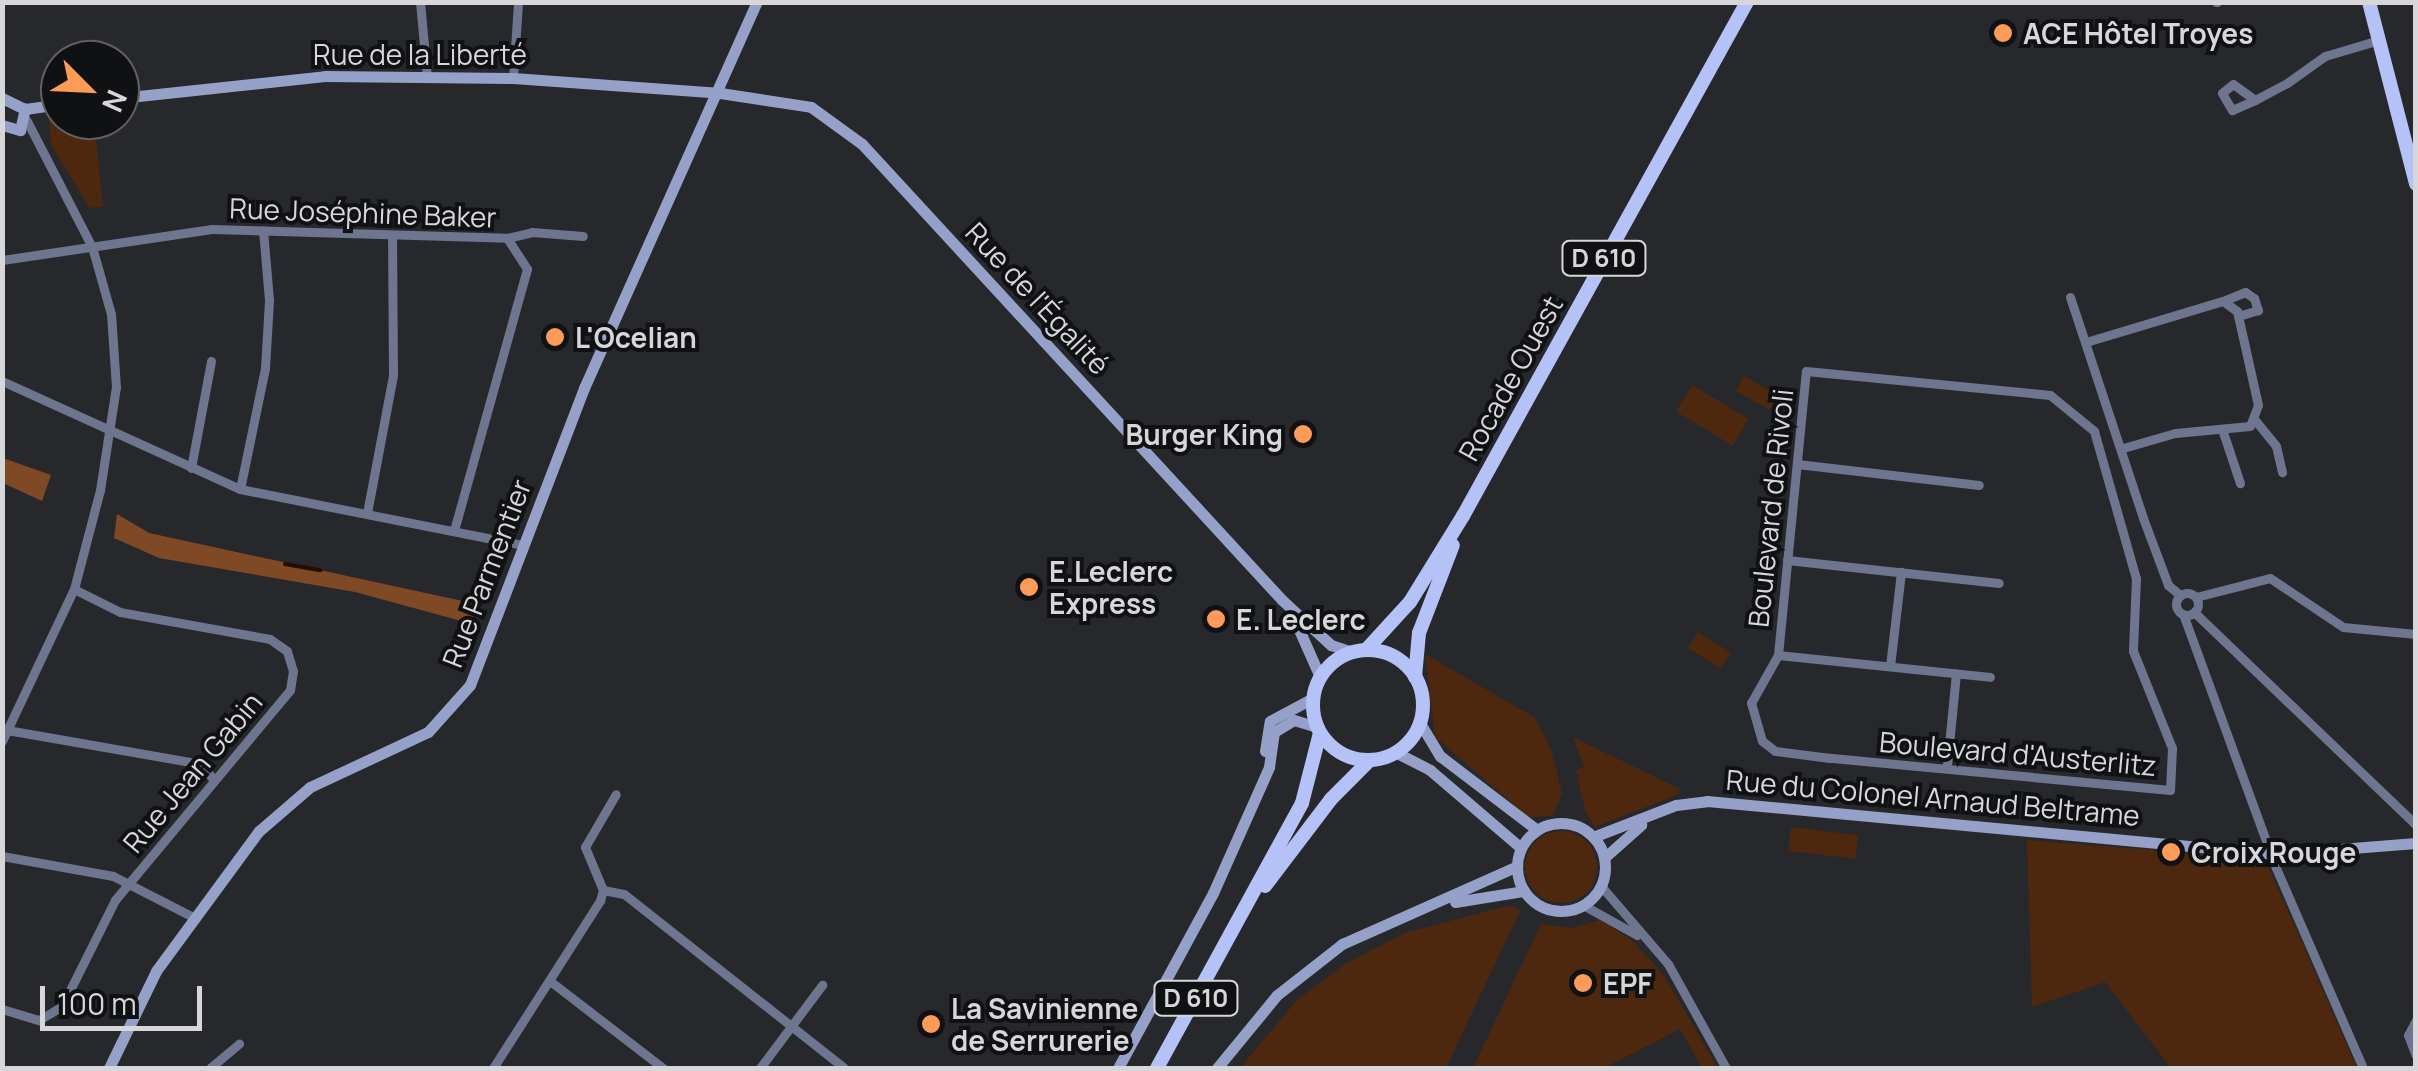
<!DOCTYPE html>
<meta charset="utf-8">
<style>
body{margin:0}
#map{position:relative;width:2418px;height:1071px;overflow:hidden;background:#27282b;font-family:Manrope,sans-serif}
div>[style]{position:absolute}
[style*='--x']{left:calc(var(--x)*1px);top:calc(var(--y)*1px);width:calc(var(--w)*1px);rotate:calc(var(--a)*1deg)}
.green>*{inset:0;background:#4d280e;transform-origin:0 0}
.round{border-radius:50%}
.forest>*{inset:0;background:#7f4925}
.stream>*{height:4px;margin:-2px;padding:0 2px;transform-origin:2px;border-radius:2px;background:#260c00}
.street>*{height:9px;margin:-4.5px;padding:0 4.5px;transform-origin:4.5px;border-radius:4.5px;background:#6e758e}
.street>.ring{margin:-4.5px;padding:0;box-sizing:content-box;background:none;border:9px solid #6e758e;border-radius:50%}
.secondary>*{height:11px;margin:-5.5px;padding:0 5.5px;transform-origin:5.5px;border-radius:5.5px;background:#96a1c9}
.secondary>.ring{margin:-5.5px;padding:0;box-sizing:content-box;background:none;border:11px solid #96a1c9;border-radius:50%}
.primary>*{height:14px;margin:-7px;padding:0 7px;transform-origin:7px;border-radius:7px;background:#b4c2f7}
.primary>.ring{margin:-7px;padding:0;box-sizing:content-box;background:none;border:14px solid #b4c2f7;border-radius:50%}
.dots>*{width:28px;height:28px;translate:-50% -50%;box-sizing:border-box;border:5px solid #101112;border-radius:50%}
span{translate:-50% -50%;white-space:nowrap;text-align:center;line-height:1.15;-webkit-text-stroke:8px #101112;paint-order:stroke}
.shield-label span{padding:2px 8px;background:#101112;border:2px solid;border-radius:8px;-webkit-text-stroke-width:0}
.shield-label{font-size:25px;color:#d7d7d9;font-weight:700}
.poi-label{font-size:28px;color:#d7d7d9;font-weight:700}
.left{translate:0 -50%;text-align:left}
.right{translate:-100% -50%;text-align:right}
.street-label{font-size:28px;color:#d7d7d9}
.frame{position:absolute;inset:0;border:5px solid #d7d7d9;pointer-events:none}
.north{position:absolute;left:40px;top:40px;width:100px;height:100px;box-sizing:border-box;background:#101112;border:2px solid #606062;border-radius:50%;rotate:114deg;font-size:28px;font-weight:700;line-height:40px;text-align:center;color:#d7d7d9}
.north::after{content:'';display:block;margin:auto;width:35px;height:45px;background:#fe9b59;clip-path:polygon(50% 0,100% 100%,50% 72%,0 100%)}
.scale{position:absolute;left:40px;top:986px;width:162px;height:45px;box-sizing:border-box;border:5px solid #d7d7d9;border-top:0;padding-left:12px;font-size:30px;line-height:35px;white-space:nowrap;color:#d7d7d9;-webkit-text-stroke:8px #101112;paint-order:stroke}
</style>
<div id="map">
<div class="green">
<div style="clip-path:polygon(49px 117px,94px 120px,103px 206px,90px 208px,51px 145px)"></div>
<div style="left:1744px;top:376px;width:39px;height:17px;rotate:29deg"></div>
<div style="left:1692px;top:385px;width:66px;height:31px;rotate:31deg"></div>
<div style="left:1698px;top:632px;width:39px;height:19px;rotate:32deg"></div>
<div style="clip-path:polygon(1425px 654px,1534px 717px,1550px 746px,1562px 794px,1552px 816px,1528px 817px,1435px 737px)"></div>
<div style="clip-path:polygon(1573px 737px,1680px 789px,1677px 795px,1595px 827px,1586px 814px,1576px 770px,1584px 767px)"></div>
<div style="left:1791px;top:827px;width:68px;height:24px;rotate:7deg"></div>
<div class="round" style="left:1525px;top:831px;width:72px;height:72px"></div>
<div style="clip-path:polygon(2027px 840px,2265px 859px,2357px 1068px,2171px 1068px,2105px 982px,2032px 1007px)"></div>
<div style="clip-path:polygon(1511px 905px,1520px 911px,1446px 1068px,1240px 1068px,1297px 1000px,1345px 964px,1404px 933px)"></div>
<div style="clip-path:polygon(1601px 920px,1634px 942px,1665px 977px,1718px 1068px,1702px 1068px,1680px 1029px,1604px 1068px,1473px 1068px,1541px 924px,1571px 928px)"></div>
</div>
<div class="forest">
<div style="clip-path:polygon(3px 458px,51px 475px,42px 501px,3px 483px)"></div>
<div style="clip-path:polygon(117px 514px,149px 533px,481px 605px,476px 625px,355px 592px,159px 558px,114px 538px)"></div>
</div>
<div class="stream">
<div style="--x:285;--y:564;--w:36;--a:10"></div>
</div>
<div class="street">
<div style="--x:420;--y:2;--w:76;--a:84.7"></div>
<div style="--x:2216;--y:2;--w:1;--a:0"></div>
<div style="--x:513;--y:78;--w:76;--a:-86.2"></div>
<div style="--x:2255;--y:100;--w:27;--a:-144"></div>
<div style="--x:2233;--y:84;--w:14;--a:141"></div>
<div style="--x:2222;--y:93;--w:20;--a:60"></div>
<div style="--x:2232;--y:110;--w:25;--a:-23"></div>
<div style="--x:2255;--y:100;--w:36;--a:-28"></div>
<div style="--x:2287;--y:83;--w:47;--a:-35.4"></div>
<div style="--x:2325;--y:56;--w:56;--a:-16.5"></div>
<div style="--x:507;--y:238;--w:26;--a:-13"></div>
<div style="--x:532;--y:232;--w:51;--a:4.5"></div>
<div style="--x:2;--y:260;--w:212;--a:-8.4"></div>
<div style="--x:212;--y:229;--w:295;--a:1.7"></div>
<div style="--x:507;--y:238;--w:37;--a:57"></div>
<div style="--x:527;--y:269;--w:271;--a:105.6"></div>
<div style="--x:2070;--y:297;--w:233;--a:71.7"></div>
<div style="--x:2143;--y:518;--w:72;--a:69.5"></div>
<div style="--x:2168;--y:585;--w:16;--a:40"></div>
<div style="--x:2223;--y:301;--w:24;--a:-22"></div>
<div style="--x:2245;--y:292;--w:11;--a:34"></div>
<div style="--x:2254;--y:298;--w:13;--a:72"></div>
<div style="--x:2258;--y:310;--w:21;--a:163"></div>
<div style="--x:2086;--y:342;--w:143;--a:-16.7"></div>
<div style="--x:2223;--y:301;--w:17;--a:36"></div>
<div style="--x:2237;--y:311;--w:96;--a:77.4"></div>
<div style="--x:2258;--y:405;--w:22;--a:111"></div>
<div style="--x:2250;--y:426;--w:75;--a:174.7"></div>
<div style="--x:2175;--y:433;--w:54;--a:163.9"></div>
<div style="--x:1806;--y:371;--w:245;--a:5.6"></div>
<div style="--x:2050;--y:395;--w:57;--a:39.3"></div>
<div style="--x:2094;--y:431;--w:153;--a:74.1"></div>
<div style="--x:2136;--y:578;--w:73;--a:92.4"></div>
<div style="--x:2133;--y:651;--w:105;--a:68.1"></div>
<div style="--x:2172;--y:748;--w:42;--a:92.7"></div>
<div style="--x:2170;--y:790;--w:342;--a:-174.6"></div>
<div style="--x:1830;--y:758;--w:55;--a:-172.7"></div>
<div style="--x:1775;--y:751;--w:16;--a:-142"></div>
<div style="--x:1762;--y:741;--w:40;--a:-106"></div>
<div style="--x:1751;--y:703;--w:55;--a:-60.6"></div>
<div style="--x:1778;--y:655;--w:285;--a:-84.4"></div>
<div style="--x:2;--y:381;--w:261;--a:24.4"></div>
<div style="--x:240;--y:489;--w:289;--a:11.2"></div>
<div style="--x:2255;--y:420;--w:33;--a:51"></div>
<div style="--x:2276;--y:446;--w:27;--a:77"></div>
<div style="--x:2223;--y:432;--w:54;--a:71.6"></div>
<div style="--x:1797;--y:464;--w:183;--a:6.6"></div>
<div style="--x:191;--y:468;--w:109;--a:-79.4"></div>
<div style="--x:240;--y:489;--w:124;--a:-78.3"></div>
<div style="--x:265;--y:368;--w:68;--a:-86.6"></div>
<div style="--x:269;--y:300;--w:70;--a:-94.9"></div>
<div style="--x:367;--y:513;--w:140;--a:-79.3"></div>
<div style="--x:393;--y:375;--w:140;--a:-90.4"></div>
<div style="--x:1787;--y:560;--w:213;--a:6.2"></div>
<div class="ring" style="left:2176px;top:593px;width:13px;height:13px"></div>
<div style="--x:2196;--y:597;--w:76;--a:-14.4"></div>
<div style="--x:2270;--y:578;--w:88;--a:33.9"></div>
<div style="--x:2343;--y:627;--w:73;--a:5.5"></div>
<div style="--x:2194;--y:612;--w:308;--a:43.8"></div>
<div style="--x:2183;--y:614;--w:270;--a:69.9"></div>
<div style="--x:2276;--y:868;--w:218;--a:66.5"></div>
<div style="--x:1778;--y:655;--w:213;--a:5.9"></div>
<div style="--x:1890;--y:666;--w:95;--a:-83.3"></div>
<div style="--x:7;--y:730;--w:197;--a:9.9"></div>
<div style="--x:201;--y:764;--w:21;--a:51"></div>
<div style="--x:2;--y:741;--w:168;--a:-64.7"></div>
<div style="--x:74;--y:589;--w:102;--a:-75.3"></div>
<div style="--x:100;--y:490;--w:104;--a:-81.2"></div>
<div style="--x:116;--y:387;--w:73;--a:-93.9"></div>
<div style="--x:111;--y:314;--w:70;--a:-105.8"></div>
<div style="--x:92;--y:247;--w:142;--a:-117.3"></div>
<div style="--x:1947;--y:765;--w:92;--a:-84.4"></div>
<div style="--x:2;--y:856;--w:113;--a:10.2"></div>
<div style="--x:113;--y:876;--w:90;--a:27.1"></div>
<div style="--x:1601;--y:886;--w:103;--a:49.3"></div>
<div style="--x:1668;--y:964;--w:119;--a:60.9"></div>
<div style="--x:603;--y:890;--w:21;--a:11"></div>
<div style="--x:624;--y:894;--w:280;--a:38.3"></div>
<div style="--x:1583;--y:905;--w:62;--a:29.1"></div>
<div style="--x:550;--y:981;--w:143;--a:37.6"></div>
<div style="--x:2;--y:1009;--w:39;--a:17"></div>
<div style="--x:39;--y:1020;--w:27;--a:-31"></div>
<div style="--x:62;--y:1006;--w:119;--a:-63.4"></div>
<div style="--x:115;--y:900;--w:273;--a:-50.2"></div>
<div style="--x:290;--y:690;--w:19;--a:-81"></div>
<div style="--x:293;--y:671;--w:21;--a:-107"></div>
<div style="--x:287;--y:651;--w:21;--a:-145"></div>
<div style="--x:270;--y:639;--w:152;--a:-169.8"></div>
<div style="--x:120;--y:612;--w:51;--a:-153.4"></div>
<div style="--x:2416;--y:1020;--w:17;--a:118"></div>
<div style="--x:2408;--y:1035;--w:22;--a:69"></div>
<div style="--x:210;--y:1068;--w:38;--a:-40"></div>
<div style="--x:493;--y:1068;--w:198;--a:-57.4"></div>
<div style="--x:600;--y:901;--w:11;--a:-75"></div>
<div style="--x:603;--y:890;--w:47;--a:-112.7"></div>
<div style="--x:585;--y:847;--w:61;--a:-59.7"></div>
<div style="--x:760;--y:1068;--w:104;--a:-53.2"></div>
</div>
<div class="secondary">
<div style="--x:2;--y:98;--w:25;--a:26"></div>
<div style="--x:120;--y:98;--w:206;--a:-6.1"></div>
<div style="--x:325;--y:76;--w:188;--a:0.6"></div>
<div style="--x:513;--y:78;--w:208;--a:4.1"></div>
<div style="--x:720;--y:93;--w:92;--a:8.7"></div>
<div style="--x:811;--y:107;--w:63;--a:36"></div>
<div style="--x:862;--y:144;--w:620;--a:47.35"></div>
<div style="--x:1282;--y:600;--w:67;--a:42.6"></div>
<div style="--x:1331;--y:645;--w:23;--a:18"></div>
<div style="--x:25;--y:109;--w:35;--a:-8"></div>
<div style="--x:2;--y:125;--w:19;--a:16"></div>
<div style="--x:20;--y:130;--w:22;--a:-77"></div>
<div style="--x:1293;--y:616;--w:67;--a:66.1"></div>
<div style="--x:1420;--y:723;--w:39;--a:59"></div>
<div style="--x:1440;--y:756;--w:122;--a:37.3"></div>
<div style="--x:1265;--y:751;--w:30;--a:-81"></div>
<div style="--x:1270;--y:721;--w:49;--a:-28.1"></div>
<div style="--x:1397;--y:753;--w:37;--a:27"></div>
<div style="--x:1430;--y:770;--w:120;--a:40.6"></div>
<div class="ring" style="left:1517px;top:823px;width:77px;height:77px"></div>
<div style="--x:1593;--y:837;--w:89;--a:-21.1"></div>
<div style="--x:1676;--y:805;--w:31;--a:-7"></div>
<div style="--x:1707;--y:801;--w:570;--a:5.33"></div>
<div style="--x:2275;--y:854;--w:141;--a:-4.5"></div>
<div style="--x:1604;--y:858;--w:50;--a:-41.7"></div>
<div style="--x:1455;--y:902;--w:70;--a:-9.1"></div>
<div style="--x:109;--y:1068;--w:108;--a:-64.1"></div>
<div style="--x:156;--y:971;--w:174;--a:-53.7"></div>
<div style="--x:259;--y:831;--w:67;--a:-40.8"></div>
<div style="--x:310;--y:787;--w:130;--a:-25"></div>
<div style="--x:428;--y:732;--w:63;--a:-48.2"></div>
<div style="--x:470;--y:685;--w:318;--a:-69"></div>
<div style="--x:584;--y:388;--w:423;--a:-65.9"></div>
<div style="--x:1118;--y:1068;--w:199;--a:-61.5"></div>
<div style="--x:1213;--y:893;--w:138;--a:-66"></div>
<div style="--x:1269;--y:767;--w:35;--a:-82"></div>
<div style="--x:1274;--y:732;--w:23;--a:-31"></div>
<div style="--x:1294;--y:720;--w:24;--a:17"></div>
<div style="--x:1217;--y:1068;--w:94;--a:-50.6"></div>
<div style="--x:1277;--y:995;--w:83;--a:-38.1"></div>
<div style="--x:1342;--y:944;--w:192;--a:-24"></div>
</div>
<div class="primary">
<div style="--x:2369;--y:2;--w:188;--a:75.5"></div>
<div class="ring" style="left:1313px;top:650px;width:96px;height:96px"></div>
<div style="--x:1366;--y:650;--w:65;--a:-47.5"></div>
<div style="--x:1410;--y:602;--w:101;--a:-58.4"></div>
<div style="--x:1463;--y:516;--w:587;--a:-61.08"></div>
<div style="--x:1415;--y:677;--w:44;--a:-84.8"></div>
<div style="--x:1419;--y:633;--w:94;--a:-68.9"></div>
<div style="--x:1265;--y:886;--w:109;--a:-52.8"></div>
<div style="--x:1331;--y:799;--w:54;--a:-45"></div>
<div style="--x:1157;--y:1068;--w:302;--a:-61.3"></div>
<div style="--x:1302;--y:803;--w:72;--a:-75.6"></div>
</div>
<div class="dots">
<div style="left:2003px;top:33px;background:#fe9b59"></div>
<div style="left:555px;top:337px;background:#fe9b59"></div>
<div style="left:1303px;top:434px;background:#fe9b59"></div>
<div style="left:1029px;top:587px;background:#fe9b59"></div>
<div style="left:1216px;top:619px;background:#fe9b59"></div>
<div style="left:2171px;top:852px;background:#fe9b59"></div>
<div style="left:1583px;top:983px;background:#fe9b59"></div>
<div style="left:931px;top:1024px;background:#fe9b59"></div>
</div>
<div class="shield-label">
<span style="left:1604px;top:258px">D 610</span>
<span style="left:1196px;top:998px">D 610</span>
</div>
<div class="poi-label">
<span class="left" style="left:2023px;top:33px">ACE Hôtel Troyes</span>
<span class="left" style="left:575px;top:337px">L'Ocelian</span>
<span class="right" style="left:1283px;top:434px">Burger King</span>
<span class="left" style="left:1049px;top:587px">E.Leclerc<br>Express</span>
<span class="left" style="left:1236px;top:619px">E. Leclerc</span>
<span class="left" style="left:2191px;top:852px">Croix Rouge</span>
<span class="left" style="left:1603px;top:983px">EPF</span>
<span class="left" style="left:951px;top:1024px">La Savinienne<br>de Serrurerie</span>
</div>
<div class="street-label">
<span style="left:420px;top:54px">Rue de la Liberté</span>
<span style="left:363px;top:212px;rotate:2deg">Rue Joséphine Baker</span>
<span style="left:1038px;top:298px;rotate:47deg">Rue de l'Égalité</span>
<span style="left:1510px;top:378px;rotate:-61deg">Rocade Ouest</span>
<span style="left:1770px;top:508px;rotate:-84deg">Boulevard de Rivoli</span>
<span style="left:486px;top:573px;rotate:-69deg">Rue Parmentier</span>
<span style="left:2018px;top:753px;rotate:5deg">Boulevard d'Austerlitz</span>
<span style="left:192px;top:772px;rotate:-50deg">Rue Jean Gabin</span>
<span style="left:1933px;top:797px;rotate:5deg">Rue du Colonel Arnaud Beltrame</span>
</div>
<div class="frame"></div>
<div class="north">N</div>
<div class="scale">100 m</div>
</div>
